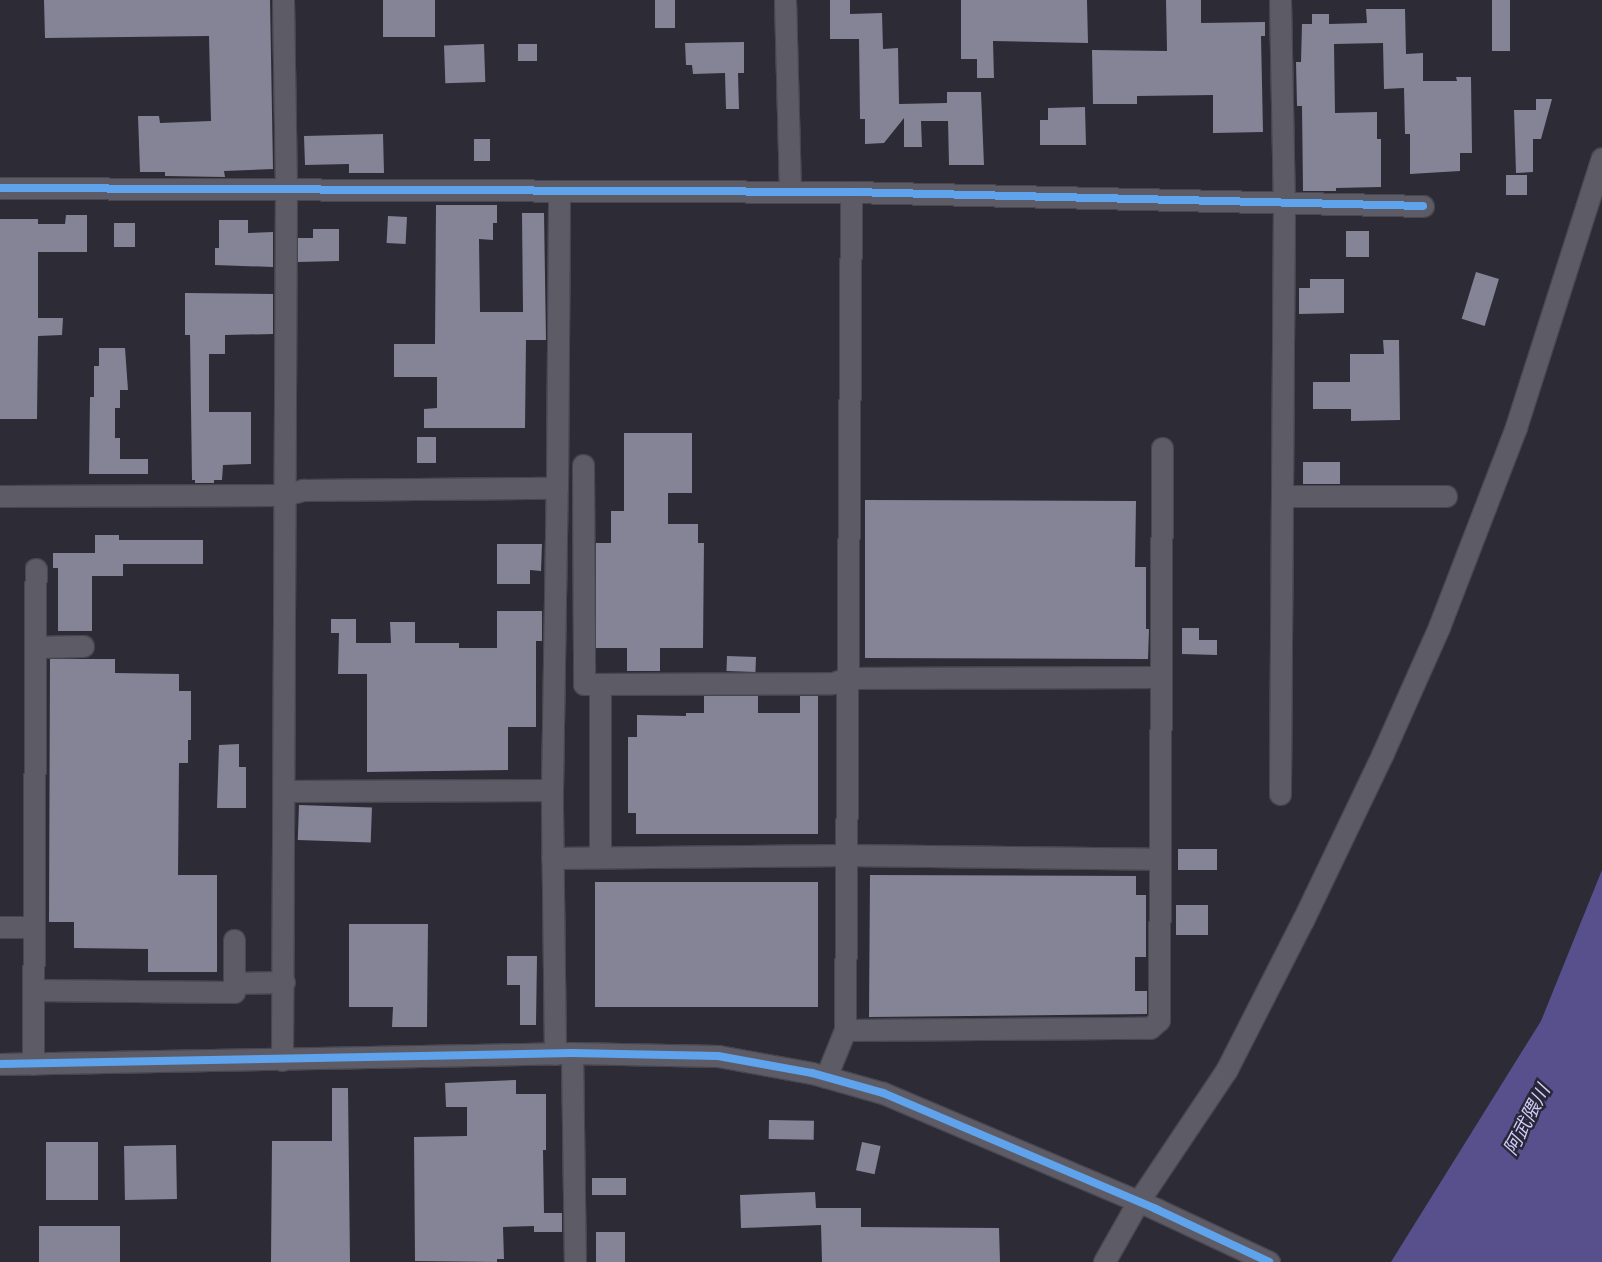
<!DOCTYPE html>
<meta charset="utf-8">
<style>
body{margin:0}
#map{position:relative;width:1602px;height:1262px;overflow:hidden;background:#2c2b36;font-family:Quicksand,"Noto Sans JP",sans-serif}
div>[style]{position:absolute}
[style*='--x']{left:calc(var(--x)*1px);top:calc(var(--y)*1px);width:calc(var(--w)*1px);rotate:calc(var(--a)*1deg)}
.water>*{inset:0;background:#58508c}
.building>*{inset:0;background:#858496;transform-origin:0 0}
.roads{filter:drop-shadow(1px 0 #484750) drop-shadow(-1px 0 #484750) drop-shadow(0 1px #484750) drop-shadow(0 -1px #484750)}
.minor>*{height:21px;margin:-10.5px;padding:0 10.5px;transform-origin:10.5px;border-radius:10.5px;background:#5d5c66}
.cycleway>*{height:8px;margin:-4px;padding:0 4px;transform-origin:4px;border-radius:4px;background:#60a3ed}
span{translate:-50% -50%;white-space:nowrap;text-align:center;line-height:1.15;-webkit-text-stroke:5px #28273a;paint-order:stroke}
.water-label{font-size:19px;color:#cfcdf4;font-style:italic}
</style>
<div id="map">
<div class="water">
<div style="clip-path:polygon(1602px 870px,1602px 1262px,1391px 1262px,1541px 1021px)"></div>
</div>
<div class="building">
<div style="clip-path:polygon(44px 0,270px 0,273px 169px,224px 171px,225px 177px,165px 176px,165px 172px,140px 172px,138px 116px,159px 116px,160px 123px,211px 121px,209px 36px,45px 38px)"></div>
<div style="left:383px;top:0;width:52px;height:37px"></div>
<div style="left:655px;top:0;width:20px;height:28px"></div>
<div style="clip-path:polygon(830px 0,850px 0,850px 14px,882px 13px,883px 49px,898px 48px,899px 104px,947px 103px,947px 92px,981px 92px,984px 165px,949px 165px,948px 121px,921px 121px,922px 147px,904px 147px,904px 118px,884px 143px,865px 144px,865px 119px,860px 119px,859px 39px,830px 39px)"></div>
<div style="clip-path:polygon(961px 0,1087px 0,1088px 43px,993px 41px,994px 78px,977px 78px,977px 59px,961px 59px)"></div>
<div style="clip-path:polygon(1166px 0,1201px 0,1201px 23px,1265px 22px,1265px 36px,1261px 36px,1263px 132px,1213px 133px,1213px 95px,1137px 96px,1137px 104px,1093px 104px,1092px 50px,1167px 51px)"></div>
<div style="left:1492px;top:0;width:18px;height:51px"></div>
<div style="clip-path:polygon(1366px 9px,1405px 9px,1406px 54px,1423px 53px,1423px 81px,1457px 81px,1456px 77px,1471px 77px,1472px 153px,1460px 153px,1460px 171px,1410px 174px,1410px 134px,1405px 134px,1404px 88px,1384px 89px,1383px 43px,1334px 44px,1335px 113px,1377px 112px,1377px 139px,1381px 139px,1381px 187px,1336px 188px,1336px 191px,1303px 191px,1302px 106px,1297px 106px,1296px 62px,1301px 62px,1302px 24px,1312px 24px,1312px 14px,1329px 14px,1329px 24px,1367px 23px)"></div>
<div style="clip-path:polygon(744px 42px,744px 73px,738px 73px,739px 109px,726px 109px,725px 73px,693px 74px,692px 65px,686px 65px,685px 43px)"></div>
<div style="left:484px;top:44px;width:38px;height:40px;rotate:88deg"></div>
<div style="left:518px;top:44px;width:19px;height:17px"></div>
<div style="clip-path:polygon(1536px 99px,1552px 99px,1541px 139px,1533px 139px,1533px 172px,1516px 173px,1514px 110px,1536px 110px)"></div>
<div style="clip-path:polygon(1085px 107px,1086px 145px,1040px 145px,1040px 120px,1048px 120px,1048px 108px)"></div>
<div style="clip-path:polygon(383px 134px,384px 173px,349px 173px,349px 164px,305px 165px,304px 136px)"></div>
<div style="left:490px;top:139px;width:22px;height:16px;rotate:90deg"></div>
<div style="left:1506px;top:175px;width:21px;height:20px"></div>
<div style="clip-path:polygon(436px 205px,497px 205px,497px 223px,493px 223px,493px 240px,479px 239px,480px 312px,523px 312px,522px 213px,544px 213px,546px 340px,526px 340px,525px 428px,424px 428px,424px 409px,437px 408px,437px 377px,394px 377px,394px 344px,435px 344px)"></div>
<div style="clip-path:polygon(66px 215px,87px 215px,87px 252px,38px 252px,38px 318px,63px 318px,62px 335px,38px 336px,37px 419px,0 419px,0 219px,38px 219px,38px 224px,65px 224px)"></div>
<div style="left:388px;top:216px;width:19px;height:27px;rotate:3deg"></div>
<div style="clip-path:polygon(219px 220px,248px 220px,248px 233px,273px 232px,273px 267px,215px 265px,215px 248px,219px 248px)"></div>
<div style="left:114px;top:223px;width:21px;height:24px"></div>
<div style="clip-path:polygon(313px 229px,339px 229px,339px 261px,298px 262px,298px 238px,313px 238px)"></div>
<div style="left:1346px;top:231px;width:23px;height:26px"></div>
<div style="left:1476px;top:272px;width:24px;height:49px;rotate:17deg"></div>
<div style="clip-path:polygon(1310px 279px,1344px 279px,1344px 313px,1299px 314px,1299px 288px,1310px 288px)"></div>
<div style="clip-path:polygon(185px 293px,273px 294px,273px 334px,225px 335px,225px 354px,209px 354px,209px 412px,251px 412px,251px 464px,223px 465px,222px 480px,214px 480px,214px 483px,195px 483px,195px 480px,192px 480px,190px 335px,185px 335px)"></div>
<div style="clip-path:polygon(1383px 340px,1399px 340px,1400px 420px,1351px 421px,1351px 409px,1313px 409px,1313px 382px,1350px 382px,1350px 354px,1384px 354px)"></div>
<div style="clip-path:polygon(99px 348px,125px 348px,128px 390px,120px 390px,120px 408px,115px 408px,115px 438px,120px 438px,120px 459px,148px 459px,148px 474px,89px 474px,90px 397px,94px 397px,94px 366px,99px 366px)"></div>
<div style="clip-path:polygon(624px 433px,692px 433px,692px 493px,668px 493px,668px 524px,698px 524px,698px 543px,704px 543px,703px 648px,660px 648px,660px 671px,627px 671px,627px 648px,596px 648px,596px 543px,611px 543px,611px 511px,624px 511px)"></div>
<div style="left:417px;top:437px;width:19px;height:26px"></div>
<div style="left:1303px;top:462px;width:37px;height:22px"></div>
<div style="clip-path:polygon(865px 500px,1136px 501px,1135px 567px,1146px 567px,1146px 629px,1149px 629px,1148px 659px,865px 658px)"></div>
<div style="clip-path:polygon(95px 535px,119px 535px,119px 540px,203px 540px,203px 564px,123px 564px,123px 576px,92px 576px,92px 631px,58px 631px,58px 568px,53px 568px,53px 553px,95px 553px)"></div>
<div style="clip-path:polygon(497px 544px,542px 544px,541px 571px,530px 570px,530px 584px,497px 584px)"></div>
<div style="clip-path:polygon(497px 611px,542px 611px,542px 641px,536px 641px,536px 727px,508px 727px,508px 770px,367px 772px,367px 674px,338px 674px,339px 633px,331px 633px,331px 619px,356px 619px,356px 643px,391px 643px,390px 622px,415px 622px,415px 643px,459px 643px,459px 648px,497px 648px)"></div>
<div style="clip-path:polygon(1182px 628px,1199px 628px,1199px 640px,1217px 640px,1217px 655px,1182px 654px)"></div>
<div style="left:727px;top:656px;width:29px;height:15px;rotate:2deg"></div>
<div style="clip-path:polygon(50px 659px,115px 659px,115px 673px,179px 674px,179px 691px,191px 691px,191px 740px,188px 740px,188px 763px,179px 763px,178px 875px,217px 875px,217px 972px,148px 972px,148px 949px,74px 948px,74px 922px,49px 922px)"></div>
<div style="clip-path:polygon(704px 696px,758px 696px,758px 713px,800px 713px,800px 696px,818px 696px,818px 834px,636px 834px,636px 813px,628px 813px,628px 737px,637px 737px,637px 715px,686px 716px,686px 713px,704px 713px)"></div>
<div style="clip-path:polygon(239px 744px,239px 767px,246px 767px,246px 808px,217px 808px,219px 745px)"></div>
<div style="left:299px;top:805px;width:73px;height:35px;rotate:2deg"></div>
<div style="left:1178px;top:849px;width:39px;height:21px"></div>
<div style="clip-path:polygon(870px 875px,1136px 876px,1136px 895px,1146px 895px,1146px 957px,1135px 957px,1135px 991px,1147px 991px,1147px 1014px,869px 1017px)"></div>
<div style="left:595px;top:882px;width:223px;height:125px"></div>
<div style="left:1176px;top:905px;width:32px;height:30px"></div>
<div style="clip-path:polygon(349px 924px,428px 924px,427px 1027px,392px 1027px,393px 1007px,349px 1007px)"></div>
<div style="clip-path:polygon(507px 956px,537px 956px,536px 1025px,520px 1025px,520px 985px,507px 985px)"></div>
<div style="clip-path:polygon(516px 1080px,516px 1094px,546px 1094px,546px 1150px,543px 1150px,544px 1213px,562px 1213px,562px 1232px,534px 1232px,534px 1226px,503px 1227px,504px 1259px,497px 1259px,497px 1262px,415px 1261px,414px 1137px,467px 1136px,467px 1107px,446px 1107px,445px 1083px)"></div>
<div style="clip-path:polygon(332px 1088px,348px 1088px,350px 1262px,271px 1262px,272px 1141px,332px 1141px)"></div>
<div style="left:769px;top:1120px;width:45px;height:19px;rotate:1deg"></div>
<div style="left:98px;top:1142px;width:58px;height:52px;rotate:90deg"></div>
<div style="left:862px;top:1142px;width:19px;height:29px;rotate:12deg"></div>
<div style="left:176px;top:1145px;width:54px;height:52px;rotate:89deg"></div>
<div style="left:592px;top:1178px;width:34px;height:17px"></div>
<div style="clip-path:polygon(815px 1192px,816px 1208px,861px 1208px,861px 1227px,999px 1228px,1000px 1262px,822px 1262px,821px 1225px,741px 1228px,740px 1195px)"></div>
<div style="left:39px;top:1226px;width:81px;height:36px"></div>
<div style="left:596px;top:1232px;width:29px;height:30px"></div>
</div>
<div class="roads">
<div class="minor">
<div style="--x:785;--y:0;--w:192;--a:88.5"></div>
<div style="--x:1280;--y:0;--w:201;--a:88.9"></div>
<div style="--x:1284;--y:201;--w:593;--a:90.39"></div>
<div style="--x:0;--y:188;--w:851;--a:0.27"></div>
<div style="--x:851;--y:192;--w:572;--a:1.4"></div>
<div style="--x:583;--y:465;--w:219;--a:89.7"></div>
<div style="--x:584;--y:684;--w:249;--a:-0.2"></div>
<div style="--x:833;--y:683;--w:15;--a:-20"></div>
<div style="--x:847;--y:678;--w:314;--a:-0.2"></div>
<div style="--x:0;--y:496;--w:284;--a:-0.2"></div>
<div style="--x:284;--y:495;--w:20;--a:-15"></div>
<div style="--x:303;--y:490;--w:254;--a:-0.5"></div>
<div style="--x:1283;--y:496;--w:163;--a:0"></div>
<div style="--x:35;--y:647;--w:48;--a:-1.2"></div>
<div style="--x:285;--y:791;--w:267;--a:-0.2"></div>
<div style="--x:600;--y:857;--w:173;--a:-90"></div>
<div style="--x:552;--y:858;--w:294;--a:-0.6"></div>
<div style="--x:846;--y:855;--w:314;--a:0.7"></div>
<div style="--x:0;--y:927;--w:33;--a:0"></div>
<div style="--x:234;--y:983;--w:50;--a:-1.1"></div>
<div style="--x:33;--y:990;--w:201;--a:0.6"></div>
<div style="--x:234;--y:992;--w:52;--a:-90"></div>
<div style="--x:845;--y:1030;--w:305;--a:-0.4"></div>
<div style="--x:1150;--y:1028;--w:12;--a:-42"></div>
<div style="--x:1159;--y:1020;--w:572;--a:-89.7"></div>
<div style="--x:572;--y:1053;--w:209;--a:89.2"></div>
<div style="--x:555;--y:1054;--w:264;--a:-90.7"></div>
<div style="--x:552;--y:790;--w:302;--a:-89.1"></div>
<div style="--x:557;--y:488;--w:297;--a:-89.6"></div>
<div style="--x:282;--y:1060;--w:869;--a:-89.74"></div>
<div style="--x:286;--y:191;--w:191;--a:-90.9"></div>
<div style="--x:0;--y:1064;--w:572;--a:-1.1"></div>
<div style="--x:572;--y:1053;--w:146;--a:1.2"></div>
<div style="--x:718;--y:1056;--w:96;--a:10.3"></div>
<div style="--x:812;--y:1073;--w:74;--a:15.7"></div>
<div style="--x:883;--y:1093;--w:297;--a:23"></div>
<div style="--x:1156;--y:1209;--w:125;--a:25.1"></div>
<div style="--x:33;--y:1064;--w:495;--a:-89.7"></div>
<div style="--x:826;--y:1077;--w:51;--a:-68"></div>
<div style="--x:845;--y:1030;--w:838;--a:-89.59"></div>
<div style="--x:1104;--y:1262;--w:69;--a:-60.5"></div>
<div style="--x:1138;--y:1202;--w:160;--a:-56.2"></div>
<div style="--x:1227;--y:1069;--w:167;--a:-63"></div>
<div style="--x:1303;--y:920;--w:185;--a:-64.4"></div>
<div style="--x:1383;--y:753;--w:138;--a:-66"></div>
<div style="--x:1439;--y:627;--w:214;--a:-68.9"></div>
<div style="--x:1516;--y:427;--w:282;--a:-72.3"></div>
</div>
</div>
<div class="cycleway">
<div style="--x:0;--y:188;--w:851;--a:0.27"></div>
<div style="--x:851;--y:192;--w:572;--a:1.4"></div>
<div style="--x:0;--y:1064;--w:572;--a:-1.1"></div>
<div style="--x:572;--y:1053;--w:146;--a:1.2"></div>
<div style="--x:718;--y:1056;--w:96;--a:10.3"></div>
<div style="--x:812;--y:1073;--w:74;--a:15.7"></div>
<div style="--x:883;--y:1093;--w:297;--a:23"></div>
<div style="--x:1156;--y:1209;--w:125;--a:25.1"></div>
</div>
<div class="water-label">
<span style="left:1527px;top:1120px;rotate:-62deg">阿武隈川</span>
</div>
</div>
